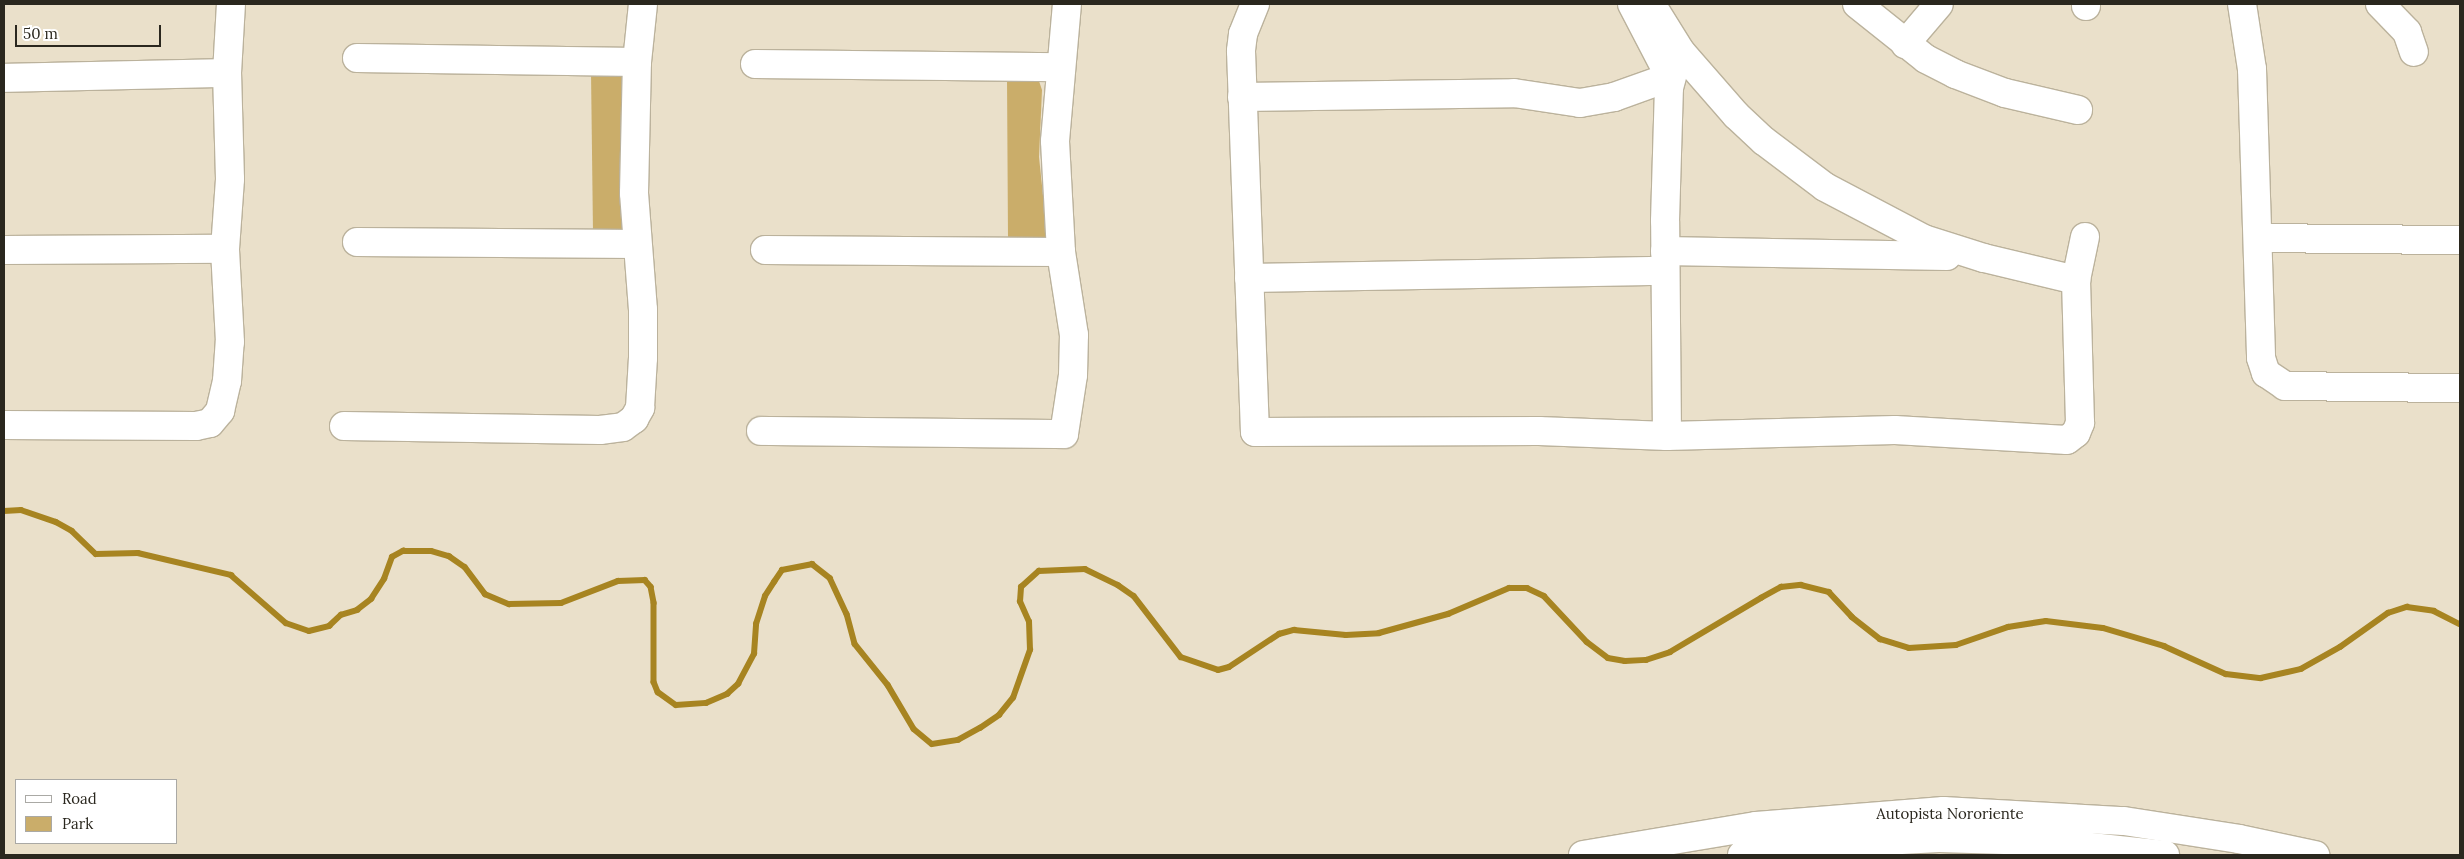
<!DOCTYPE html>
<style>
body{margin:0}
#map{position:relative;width:2464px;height:859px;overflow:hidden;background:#eae0ca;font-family:Lora,serif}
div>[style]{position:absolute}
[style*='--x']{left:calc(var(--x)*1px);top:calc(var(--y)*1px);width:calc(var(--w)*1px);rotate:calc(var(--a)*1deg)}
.green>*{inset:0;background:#caad6a}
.stream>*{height:5.5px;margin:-2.75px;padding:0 2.75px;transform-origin:2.75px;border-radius:2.75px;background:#a78421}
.roads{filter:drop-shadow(1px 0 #bbb29c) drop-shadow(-1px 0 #bbb29c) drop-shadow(0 1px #bbb29c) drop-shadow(0 -1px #bbb29c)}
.minor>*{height:28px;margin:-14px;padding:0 14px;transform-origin:14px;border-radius:14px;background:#fff}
.highway>*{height:28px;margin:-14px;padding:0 14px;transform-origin:14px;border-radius:14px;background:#fff}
span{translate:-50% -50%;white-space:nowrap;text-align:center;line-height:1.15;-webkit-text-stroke:4px #fff;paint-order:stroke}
.street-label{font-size:15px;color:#2a271e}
.frame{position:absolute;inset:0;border:5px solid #2a271e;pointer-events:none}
.legend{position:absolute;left:15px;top:779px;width:162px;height:65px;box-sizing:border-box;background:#fff;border:1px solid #aaa9a5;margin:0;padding:6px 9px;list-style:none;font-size:15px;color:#2a271e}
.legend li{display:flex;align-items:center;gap:10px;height:25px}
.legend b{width:25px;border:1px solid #aaa9a5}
.scale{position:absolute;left:15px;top:25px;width:146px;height:22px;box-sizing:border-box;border:2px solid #2a271e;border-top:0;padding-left:6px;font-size:15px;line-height:18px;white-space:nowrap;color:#2a271e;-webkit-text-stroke:4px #fff;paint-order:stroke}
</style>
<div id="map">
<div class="green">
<div style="clip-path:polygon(591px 72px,622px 75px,623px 78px,624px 229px,620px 233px,593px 233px)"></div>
<div style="clip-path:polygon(1032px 76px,1039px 81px,1042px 90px,1039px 157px,1047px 234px,1045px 238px,1008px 240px,1007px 78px)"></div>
</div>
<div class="stream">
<div style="--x:4;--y:511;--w:17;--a:-3"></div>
<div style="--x:21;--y:510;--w:37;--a:19"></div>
<div style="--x:56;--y:522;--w:18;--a:29"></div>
<div style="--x:72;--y:531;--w:33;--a:44"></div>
<div style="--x:96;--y:554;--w:42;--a:-1.4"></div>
<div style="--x:138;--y:553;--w:96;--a:13.3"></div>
<div style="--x:231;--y:575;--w:73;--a:41.1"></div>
<div style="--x:286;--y:623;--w:24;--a:19"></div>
<div style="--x:309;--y:631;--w:21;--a:-14"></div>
<div style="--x:329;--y:626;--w:16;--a:-43"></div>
<div style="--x:341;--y:615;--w:17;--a:-17"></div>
<div style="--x:357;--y:610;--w:18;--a:-38"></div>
<div style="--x:371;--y:599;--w:24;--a:-57"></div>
<div style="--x:384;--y:579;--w:23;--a:-70"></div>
<div style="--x:392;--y:557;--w:13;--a:-29"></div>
<div style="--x:403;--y:551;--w:28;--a:0"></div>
<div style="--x:431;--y:551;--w:19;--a:16"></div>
<div style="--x:449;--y:556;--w:19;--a:35"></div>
<div style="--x:465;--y:567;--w:34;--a:53"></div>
<div style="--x:485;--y:594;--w:26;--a:23"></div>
<div style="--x:509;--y:604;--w:52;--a:-1.1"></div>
<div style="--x:561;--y:603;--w:61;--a:-21.1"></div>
<div style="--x:618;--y:581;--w:27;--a:-2"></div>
<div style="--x:645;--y:580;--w:9;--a:49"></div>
<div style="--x:651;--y:587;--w:16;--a:79"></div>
<div style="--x:654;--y:603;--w:79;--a:90"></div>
<div style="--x:654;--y:682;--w:11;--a:68"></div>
<div style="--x:658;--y:692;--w:22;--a:36"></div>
<div style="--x:676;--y:705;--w:30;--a:-4"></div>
<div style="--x:706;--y:703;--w:23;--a:-23"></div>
<div style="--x:727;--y:694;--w:15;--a:-42"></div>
<div style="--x:738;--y:684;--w:34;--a:-62"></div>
<div style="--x:754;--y:654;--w:30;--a:-86"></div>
<div style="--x:756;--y:624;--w:29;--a:-72"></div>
<div style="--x:765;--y:596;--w:17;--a:-57"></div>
<div style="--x:774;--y:582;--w:14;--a:-56"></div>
<div style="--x:782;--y:570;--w:31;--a:-11"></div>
<div style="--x:812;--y:564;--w:23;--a:38"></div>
<div style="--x:830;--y:578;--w:40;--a:65"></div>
<div style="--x:847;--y:614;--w:31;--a:75"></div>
<div style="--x:855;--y:644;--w:53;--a:51.2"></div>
<div style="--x:888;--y:685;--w:51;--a:59.4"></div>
<div style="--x:914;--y:729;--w:23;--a:40"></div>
<div style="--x:932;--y:744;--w:26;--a:-9"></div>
<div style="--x:958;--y:740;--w:25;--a:-29"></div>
<div style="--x:980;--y:728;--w:23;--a:-34"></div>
<div style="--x:999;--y:715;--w:22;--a:-51"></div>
<div style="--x:1013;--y:698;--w:51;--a:-70.5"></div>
<div style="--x:1030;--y:650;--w:28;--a:-92"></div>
<div style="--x:1029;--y:622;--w:22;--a:-114"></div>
<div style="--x:1020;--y:602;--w:15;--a:-86"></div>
<div style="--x:1021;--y:587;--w:24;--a:-42"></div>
<div style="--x:1039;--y:571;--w:46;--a:-2.5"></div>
<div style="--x:1085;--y:569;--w:37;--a:26"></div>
<div style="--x:1118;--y:585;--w:19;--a:35"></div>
<div style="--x:1134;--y:596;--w:77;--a:52.4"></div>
<div style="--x:1181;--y:657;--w:39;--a:19"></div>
<div style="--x:1218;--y:670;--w:11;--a:-15"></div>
<div style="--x:1229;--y:667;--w:60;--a:-33.4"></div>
<div style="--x:1279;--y:634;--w:16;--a:-15"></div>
<div style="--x:1294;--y:630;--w:52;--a:5.5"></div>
<div style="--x:1346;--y:635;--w:33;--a:-3"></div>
<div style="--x:1379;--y:633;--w:72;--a:-15.4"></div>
<div style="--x:1448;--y:614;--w:66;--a:-23.1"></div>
<div style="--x:1509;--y:588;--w:18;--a:0"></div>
<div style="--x:1527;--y:588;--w:19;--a:25"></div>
<div style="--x:1544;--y:596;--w:63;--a:46.9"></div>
<div style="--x:1587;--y:642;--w:26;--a:37"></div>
<div style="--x:1608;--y:658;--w:17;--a:10"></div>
<div style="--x:1625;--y:661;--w:21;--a:-3"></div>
<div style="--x:1646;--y:660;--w:25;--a:-18"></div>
<div style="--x:1670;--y:652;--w:106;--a:-30.7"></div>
<div style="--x:1761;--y:598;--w:23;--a:-29"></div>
<div style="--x:1781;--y:587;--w:20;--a:-6"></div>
<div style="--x:1801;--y:585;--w:29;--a:14"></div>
<div style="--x:1829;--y:592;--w:34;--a:47"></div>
<div style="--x:1852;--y:617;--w:36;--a:38"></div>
<div style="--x:1880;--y:639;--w:30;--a:17"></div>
<div style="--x:1909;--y:648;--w:47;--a:-3.7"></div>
<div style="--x:1956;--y:645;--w:55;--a:-19.1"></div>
<div style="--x:2008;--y:627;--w:38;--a:-9"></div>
<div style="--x:2046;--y:621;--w:57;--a:7"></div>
<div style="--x:2103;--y:628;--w:64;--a:16.4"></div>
<div style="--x:2164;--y:646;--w:68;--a:24.3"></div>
<div style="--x:2226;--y:674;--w:35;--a:7"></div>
<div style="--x:2261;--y:678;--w:41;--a:-12.7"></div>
<div style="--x:2301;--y:669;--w:45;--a:-29.4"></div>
<div style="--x:2340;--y:647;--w:59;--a:-35.3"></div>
<div style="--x:2388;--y:613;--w:20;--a:-18"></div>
<div style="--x:2407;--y:607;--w:27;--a:8"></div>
<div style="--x:2434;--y:611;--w:29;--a:27"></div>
</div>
<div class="roads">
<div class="minor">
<div style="--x:1255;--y:4;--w:32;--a:112"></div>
<div style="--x:1243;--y:34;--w:17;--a:97"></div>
<div style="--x:1241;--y:51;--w:381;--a:87.9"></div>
<div style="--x:1255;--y:432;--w:284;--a:-0.2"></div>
<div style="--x:1539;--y:431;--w:128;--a:2.2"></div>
<div style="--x:1667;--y:436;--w:228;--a:-1.5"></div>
<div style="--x:1895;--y:430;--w:172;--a:3.3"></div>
<div style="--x:2067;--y:440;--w:11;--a:-38"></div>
<div style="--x:2076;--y:433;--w:11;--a:-68"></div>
<div style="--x:2080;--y:423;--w:143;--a:-91.6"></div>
<div style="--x:2076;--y:280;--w:44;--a:-78.2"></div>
<div style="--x:1632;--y:4;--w:82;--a:62.5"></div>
<div style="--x:1651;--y:4;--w:57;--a:58"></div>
<div style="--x:1681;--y:52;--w:84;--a:48.9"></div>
<div style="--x:1736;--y:115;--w:38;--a:43"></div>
<div style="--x:1764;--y:141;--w:76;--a:37"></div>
<div style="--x:1825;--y:187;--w:112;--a:27.7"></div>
<div style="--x:1924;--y:239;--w:63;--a:17.6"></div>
<div style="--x:1984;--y:258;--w:95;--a:13.4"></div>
<div style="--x:1857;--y:4;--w:88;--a:38.6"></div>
<div style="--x:1926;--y:59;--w:33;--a:27"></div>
<div style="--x:1955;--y:74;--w:53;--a:20.8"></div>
<div style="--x:2005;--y:93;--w:75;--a:13.1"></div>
<div style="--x:2086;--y:4;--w:2;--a:90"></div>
<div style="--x:2242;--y:4;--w:66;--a:81.3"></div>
<div style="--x:2252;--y:69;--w:289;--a:88.2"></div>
<div style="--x:2261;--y:358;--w:16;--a:72"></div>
<div style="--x:2266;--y:373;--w:23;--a:34"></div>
<div style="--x:2285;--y:386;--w:175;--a:0.7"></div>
<div style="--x:2380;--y:4;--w:39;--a:46"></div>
<div style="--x:2407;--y:32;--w:21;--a:71"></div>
<div style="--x:1905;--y:44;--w:52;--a:-49.6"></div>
<div style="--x:357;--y:58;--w:280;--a:0.8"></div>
<div style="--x:755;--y:64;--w:306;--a:0.6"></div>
<div style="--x:4;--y:78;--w:223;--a:-1.3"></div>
<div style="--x:1242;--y:97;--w:272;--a:-0.8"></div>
<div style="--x:1514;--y:93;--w:67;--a:8.6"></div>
<div style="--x:1580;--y:103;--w:35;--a:-10"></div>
<div style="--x:1614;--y:97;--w:59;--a:-19.7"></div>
<div style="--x:2258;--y:238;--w:202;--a:0.6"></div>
<div style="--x:357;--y:242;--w:280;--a:0.4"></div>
<div style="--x:4;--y:250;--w:221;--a:-0.3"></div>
<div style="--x:765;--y:250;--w:296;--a:0.4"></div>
<div style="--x:1665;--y:251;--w:282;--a:1"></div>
<div style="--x:1249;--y:278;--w:416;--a:-1"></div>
<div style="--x:4;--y:425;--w:192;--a:0.3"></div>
<div style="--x:196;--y:426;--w:14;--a:-12"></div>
<div style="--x:210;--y:423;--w:16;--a:-50"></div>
<div style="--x:220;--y:411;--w:31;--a:-77"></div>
<div style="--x:227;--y:381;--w:39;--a:-86"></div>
<div style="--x:230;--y:342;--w:93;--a:-93.1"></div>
<div style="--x:225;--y:249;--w:70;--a:-85.9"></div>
<div style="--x:230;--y:179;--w:106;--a:-91.6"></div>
<div style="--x:227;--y:73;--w:69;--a:-86.7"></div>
<div style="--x:344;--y:426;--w:256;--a:0.9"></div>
<div style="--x:600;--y:430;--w:23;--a:-7"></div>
<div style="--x:623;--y:427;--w:14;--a:-36"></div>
<div style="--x:634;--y:419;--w:13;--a:-61"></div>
<div style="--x:640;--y:408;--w:50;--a:-86.6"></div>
<div style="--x:643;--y:358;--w:48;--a:-90"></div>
<div style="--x:643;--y:310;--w:117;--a:-94.4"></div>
<div style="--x:634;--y:193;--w:131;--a:-88.7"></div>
<div style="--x:637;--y:62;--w:58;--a:-84.1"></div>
<div style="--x:761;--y:431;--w:303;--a:0.6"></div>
<div style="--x:1064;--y:434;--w:60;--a:-81.3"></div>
<div style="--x:1073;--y:375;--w:40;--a:-88.6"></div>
<div style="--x:1074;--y:335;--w:84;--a:-98.9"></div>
<div style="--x:1061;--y:252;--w:111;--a:-93.1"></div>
<div style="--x:1055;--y:141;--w:138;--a:-85"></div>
<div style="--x:1667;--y:436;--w:215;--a:-90.5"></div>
<div style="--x:1665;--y:221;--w:133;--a:-88.3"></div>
<div style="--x:1669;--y:88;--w:27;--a:-75"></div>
</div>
<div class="highway">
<div style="--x:1583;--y:855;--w:175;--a:-9.5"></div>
<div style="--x:1756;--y:826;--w:188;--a:-4.6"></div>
<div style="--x:1943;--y:811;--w:181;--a:3.2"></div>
<div style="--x:2124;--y:821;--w:116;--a:8.9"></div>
<div style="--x:2239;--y:839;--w:78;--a:11.9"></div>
<div style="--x:1742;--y:855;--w:104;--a:-6.6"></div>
<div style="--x:1845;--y:843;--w:94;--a:-3"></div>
<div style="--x:1939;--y:838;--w:98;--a:1.8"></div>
<div style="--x:2037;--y:841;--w:129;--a:6.2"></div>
</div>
</div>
<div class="street-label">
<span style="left:1950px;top:814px">Autopista Nororiente</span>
</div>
<div class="frame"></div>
<ul class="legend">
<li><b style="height:6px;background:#fff"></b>Road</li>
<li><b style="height:14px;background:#caad6a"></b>Park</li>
</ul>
<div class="scale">50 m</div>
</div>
